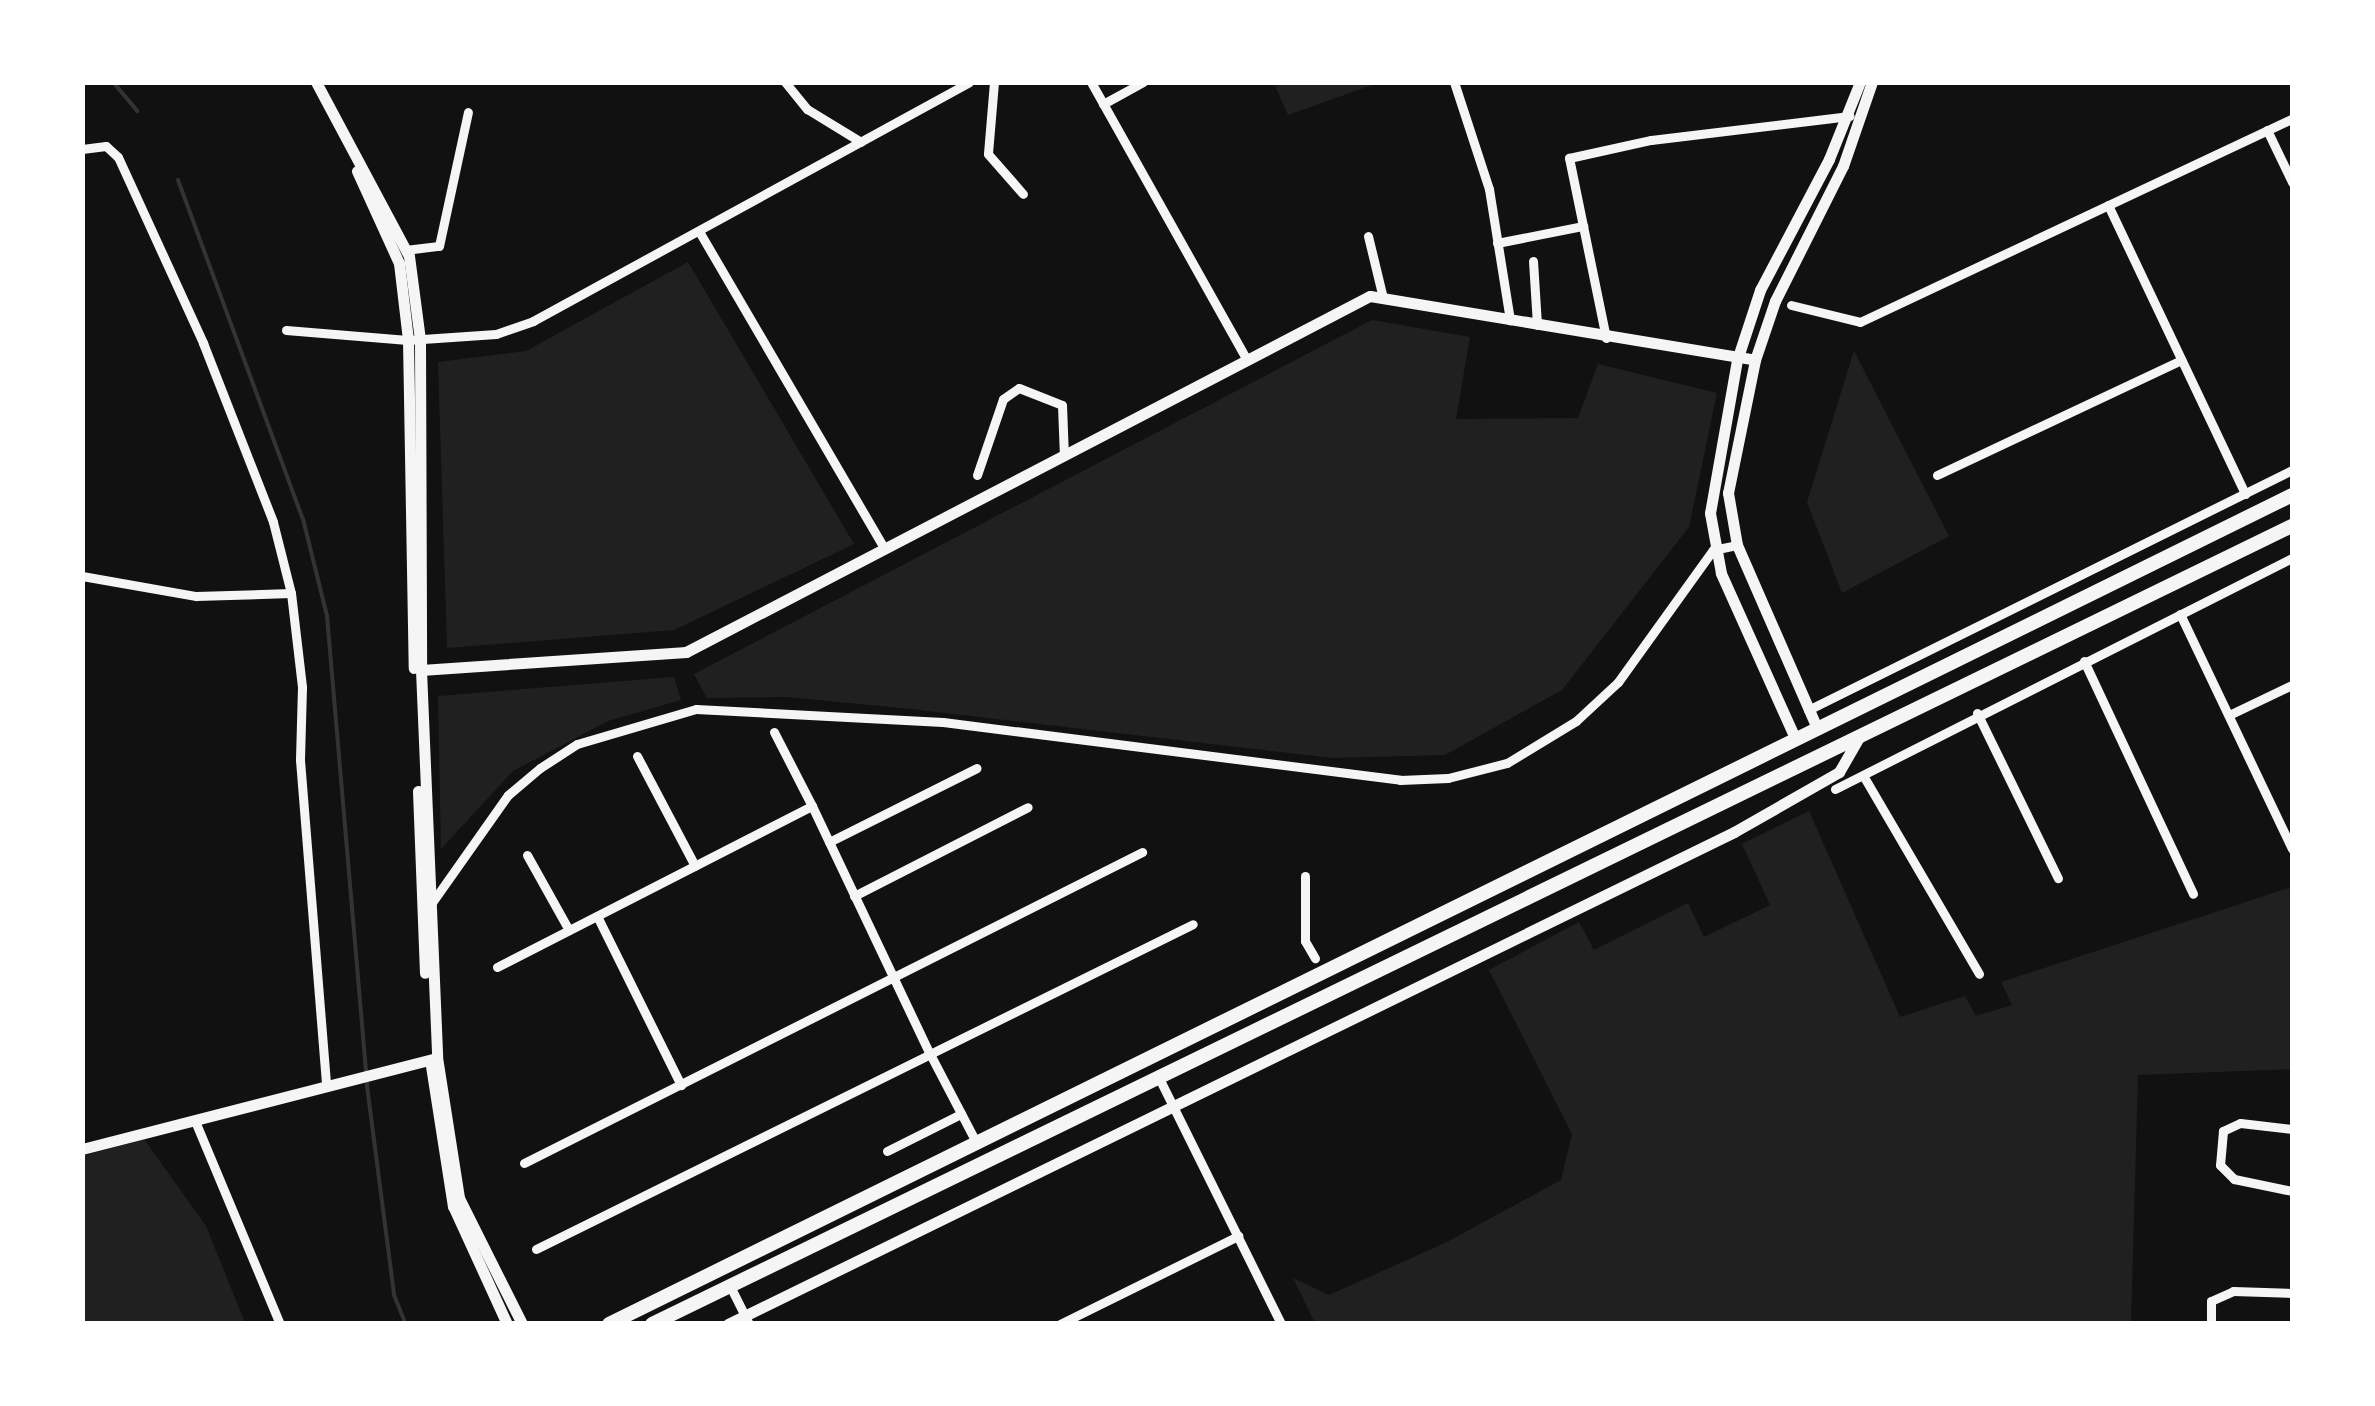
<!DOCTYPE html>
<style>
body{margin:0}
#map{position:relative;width:2375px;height:1406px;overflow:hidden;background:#111;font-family:Poppins,sans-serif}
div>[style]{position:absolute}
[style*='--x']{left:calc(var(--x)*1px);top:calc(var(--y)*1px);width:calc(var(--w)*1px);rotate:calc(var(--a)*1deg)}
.green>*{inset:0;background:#202020}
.stream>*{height:4px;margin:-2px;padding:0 2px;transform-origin:2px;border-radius:2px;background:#333}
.minor>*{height:9px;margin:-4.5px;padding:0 4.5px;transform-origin:4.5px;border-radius:4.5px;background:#f5f5f5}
.tertiary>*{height:11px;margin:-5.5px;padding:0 5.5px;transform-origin:5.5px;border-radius:5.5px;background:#f5f5f5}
.primary>*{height:14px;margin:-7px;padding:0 7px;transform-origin:7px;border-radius:7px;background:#f5f5f5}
span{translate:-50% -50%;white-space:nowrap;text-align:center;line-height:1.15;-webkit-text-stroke:8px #fff;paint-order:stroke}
.frame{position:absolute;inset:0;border:85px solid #fff;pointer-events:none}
</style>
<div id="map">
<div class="green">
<div style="clip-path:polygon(1378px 83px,1288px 115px,1274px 83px,1378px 82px)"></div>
<div style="clip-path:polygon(688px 262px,854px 544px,674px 630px,447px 648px,438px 362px,526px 351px)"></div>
<div style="clip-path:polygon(1372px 320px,1470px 337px,1456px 419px,1578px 418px,1598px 364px,1717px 393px,1689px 527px,1562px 690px,1445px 755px,1332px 758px,911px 709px,787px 697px,707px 698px,694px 674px)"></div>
<div style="clip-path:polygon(1854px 351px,1949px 536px,1842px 593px,1807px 502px)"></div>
<div style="clip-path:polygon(674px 677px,681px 700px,608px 721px,513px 771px,441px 849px,438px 696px)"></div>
<div style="clip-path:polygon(1809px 811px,1900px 1017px,1965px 996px,1976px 1016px,2012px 1005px,2001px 982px,2292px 887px,2292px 1069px,2138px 1075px,2131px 1323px,1315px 1323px,1293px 1278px,1329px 1295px,1447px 1242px,1561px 1180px,1572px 1134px,1489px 970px,1579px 922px,1594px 950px,1688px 903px,1704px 937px,1770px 905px,1742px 844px)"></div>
<div style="clip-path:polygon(144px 1139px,206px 1226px,245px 1323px,83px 1323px,83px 1156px)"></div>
</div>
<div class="stream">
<div style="--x:113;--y:82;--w:38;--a:50"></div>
<div style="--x:178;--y:180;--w:361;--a:69.8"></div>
<div style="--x:303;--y:519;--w:100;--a:76.1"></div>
<div style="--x:327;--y:616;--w:472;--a:85.1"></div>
<div style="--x:367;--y:1086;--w:211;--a:82.6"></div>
<div style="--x:394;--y:1295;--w:31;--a:68"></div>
</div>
<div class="minor">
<div style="--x:785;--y:82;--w:35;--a:51"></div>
<div style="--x:807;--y:109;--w:63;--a:31.4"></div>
<div style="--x:994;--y:82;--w:72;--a:94.8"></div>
<div style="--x:988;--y:154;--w:53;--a:48.8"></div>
<div style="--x:1091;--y:82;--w:319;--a:60.7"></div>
<div style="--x:1454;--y:82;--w:113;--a:71.9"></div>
<div style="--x:1489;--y:189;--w:133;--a:80.9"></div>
<div style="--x:1103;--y:104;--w:46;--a:-28.8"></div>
<div style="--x:2267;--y:130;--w:58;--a:64.3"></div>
<div style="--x:82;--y:149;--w:24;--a:-7"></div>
<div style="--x:106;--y:146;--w:16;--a:43"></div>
<div style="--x:118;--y:157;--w:205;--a:65.4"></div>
<div style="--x:203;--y:343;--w:192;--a:68.6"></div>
<div style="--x:273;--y:522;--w:73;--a:75.8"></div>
<div style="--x:291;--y:593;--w:95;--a:83.3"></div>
<div style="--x:302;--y:687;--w:73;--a:91.6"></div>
<div style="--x:300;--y:760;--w:325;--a:85.4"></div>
<div style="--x:2108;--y:205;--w:320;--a:64.6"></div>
<div style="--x:700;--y:233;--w:366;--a:59.7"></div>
<div style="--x:1368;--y:236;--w:64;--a:76.4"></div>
<div style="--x:1497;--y:243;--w:88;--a:-11.2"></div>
<div style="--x:405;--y:250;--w:34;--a:-7"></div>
<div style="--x:439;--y:246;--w:137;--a:-77.8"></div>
<div style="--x:1533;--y:261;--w:64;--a:86.4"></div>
<div style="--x:1791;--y:305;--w:71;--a:13.8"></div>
<div style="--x:1860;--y:322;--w:477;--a:-25.2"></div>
<div style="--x:286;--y:330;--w:122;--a:4.7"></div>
<div style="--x:408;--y:340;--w:88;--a:-3.9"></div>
<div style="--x:496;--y:334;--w:39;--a:-19"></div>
<div style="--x:533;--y:321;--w:497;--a:-28.7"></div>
<div style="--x:1606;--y:338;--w:184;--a:-101.6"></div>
<div style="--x:1569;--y:158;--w:84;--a:-12.4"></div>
<div style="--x:1651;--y:140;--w:200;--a:-6.9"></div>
<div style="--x:977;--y:475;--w:80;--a:-71.1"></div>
<div style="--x:1003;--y:399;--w:19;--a:-35"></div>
<div style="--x:1019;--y:388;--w:46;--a:21.6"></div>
<div style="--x:1062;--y:405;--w:51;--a:87.8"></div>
<div style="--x:1937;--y:475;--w:270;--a:-25.2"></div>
<div style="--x:82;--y:576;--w:116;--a:10"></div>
<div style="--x:196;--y:596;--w:95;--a:-1.8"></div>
<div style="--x:2180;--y:614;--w:260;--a:64.5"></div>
<div style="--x:2084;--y:661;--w:257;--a:64.9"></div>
<div style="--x:1808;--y:710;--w:540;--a:-26.38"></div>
<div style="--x:1977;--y:713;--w:184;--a:63.9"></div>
<div style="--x:2229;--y:715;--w:70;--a:-25.5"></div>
<div style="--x:774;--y:732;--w:83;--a:62.8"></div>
<div style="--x:637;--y:756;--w:124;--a:62.2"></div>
<div style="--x:1864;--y:777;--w:228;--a:59.7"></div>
<div style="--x:1835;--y:789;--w:512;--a:-26.82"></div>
<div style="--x:829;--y:842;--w:165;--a:-26.6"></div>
<div style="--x:527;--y:855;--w:86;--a:60.8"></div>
<div style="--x:1305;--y:876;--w:65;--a:90"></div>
<div style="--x:1305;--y:941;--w:20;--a:60"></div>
<div style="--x:854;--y:896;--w:195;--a:-27.1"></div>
<div style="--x:431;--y:904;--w:133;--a:-54.8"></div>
<div style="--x:508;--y:795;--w:42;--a:-40.2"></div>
<div style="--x:540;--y:768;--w:44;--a:-33"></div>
<div style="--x:577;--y:744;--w:124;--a:-16.4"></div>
<div style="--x:696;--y:709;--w:247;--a:3"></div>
<div style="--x:943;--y:722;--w:461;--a:7.2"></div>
<div style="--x:1400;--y:780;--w:48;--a:-2.4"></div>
<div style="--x:1448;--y:778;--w:61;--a:-14.3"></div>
<div style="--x:1507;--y:763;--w:81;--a:-31.3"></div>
<div style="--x:1576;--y:721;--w:57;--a:-42.9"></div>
<div style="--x:1618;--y:682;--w:163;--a:-54.3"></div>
<div style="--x:1713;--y:550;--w:25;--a:-12"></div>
<div style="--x:597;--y:916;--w:189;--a:63.6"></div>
<div style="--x:497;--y:967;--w:354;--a:-27.1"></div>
<div style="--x:812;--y:806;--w:275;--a:64.6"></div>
<div style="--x:930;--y:1054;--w:293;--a:-26.3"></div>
<div style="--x:1158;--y:1076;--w:277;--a:63.6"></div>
<div style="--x:195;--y:1121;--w:220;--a:67.3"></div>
<div style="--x:2292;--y:1129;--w:52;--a:-173.4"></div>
<div style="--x:2240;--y:1123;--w:19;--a:155"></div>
<div style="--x:2223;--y:1131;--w:34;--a:95"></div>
<div style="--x:2220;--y:1165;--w:20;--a:45"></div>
<div style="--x:2234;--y:1179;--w:59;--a:11.7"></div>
<div style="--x:887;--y:1151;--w:83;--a:-26.6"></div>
<div style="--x:524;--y:1163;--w:692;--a:-26.71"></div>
<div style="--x:536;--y:1249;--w:440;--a:-26.3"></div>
<div style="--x:930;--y:1054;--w:99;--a:62.4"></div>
<div style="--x:730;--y:1286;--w:42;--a:63.4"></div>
<div style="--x:1060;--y:1324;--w:199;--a:-26.3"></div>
<div style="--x:2211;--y:1324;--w:23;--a:-90"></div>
<div style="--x:2211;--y:1301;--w:24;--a:-24"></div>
<div style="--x:2233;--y:1291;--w:59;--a:1.9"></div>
</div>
<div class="tertiary">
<div style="--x:316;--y:82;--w:197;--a:61.9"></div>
<div style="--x:409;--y:256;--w:84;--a:82.5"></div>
<div style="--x:420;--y:339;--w:331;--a:89.8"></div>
<div style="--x:421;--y:670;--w:387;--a:87.6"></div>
<div style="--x:437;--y:1057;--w:143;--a:81.1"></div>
<div style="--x:459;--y:1198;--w:141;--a:63.4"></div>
<div style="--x:357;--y:171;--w:101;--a:65.5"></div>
<div style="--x:399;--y:263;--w:78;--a:83.3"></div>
<div style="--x:408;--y:340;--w:328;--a:89"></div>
<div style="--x:421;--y:670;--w:266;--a:-3.9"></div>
<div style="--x:686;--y:652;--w:771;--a:-27.5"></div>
<div style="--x:1370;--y:296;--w:390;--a:9.4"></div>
<div style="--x:1817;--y:728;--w:200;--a:-113.6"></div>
<div style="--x:1737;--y:545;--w:53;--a:-99.8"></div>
<div style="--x:1728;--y:493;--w:136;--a:-78.5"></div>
<div style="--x:1755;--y:360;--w:62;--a:-71.3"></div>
<div style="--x:1775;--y:301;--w:151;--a:-63.3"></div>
<div style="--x:1843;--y:166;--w:89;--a:-71"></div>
<div style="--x:1795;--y:738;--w:181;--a:-114.2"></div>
<div style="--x:1721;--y:573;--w:61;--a:-100.4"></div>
<div style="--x:1710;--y:513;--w:155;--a:-80"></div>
<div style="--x:1737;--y:360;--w:74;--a:-71.8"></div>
<div style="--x:1760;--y:290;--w:148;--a:-62.2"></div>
<div style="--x:1829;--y:159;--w:83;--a:-68.1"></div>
<div style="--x:418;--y:791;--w:182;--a:87.8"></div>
<div style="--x:431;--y:1066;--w:142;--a:81.1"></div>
<div style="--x:453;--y:1206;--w:130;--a:65.4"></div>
<div style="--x:82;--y:1149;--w:366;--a:-14.4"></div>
<div style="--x:728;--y:1324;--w:1120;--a:-26.06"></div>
<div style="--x:1734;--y:832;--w:121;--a:-29.7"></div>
<div style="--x:1839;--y:772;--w:38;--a:-60"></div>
</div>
<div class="primary">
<div style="--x:609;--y:1324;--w:1876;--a:-26.22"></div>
<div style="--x:652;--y:1324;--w:1824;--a:-25.95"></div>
</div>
<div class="frame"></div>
</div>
